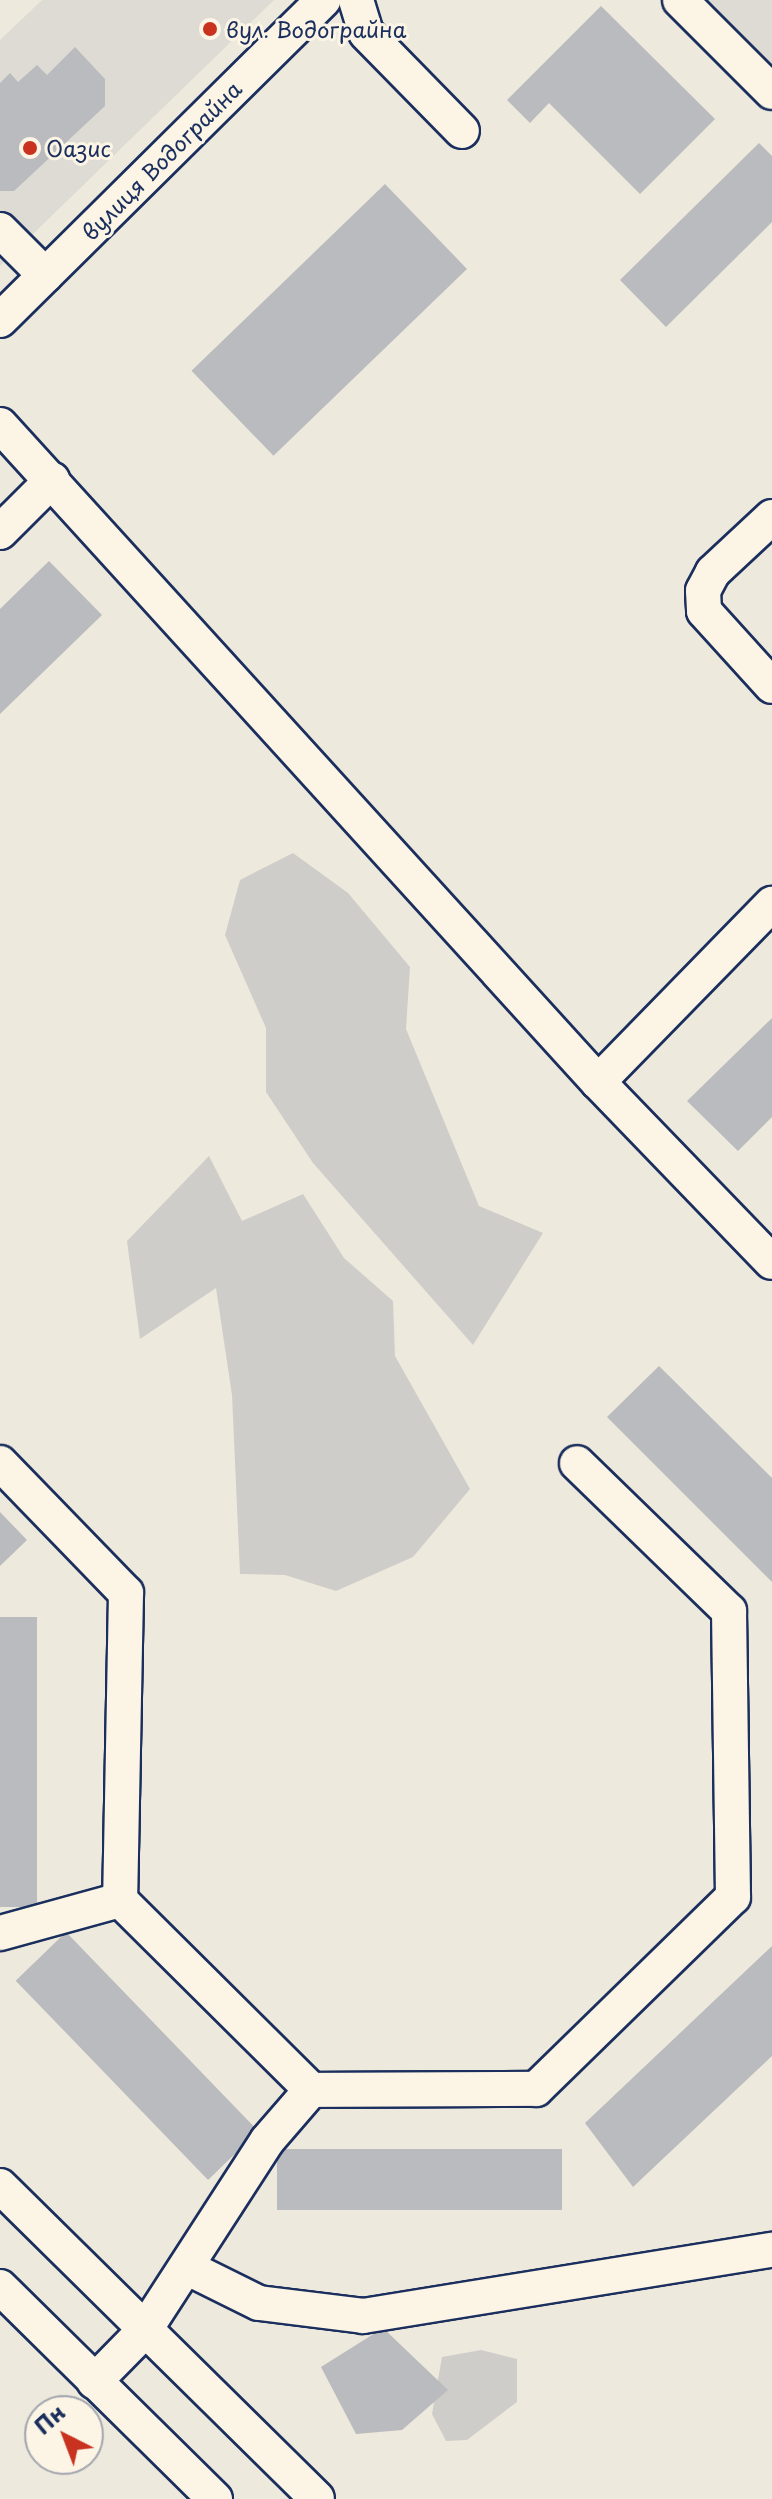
<!DOCTYPE html>
<html>
<head>
<meta charset="utf-8">
<style>
  body { margin:0 }
  #map { position:relative; width:772px; height:2499px; overflow:hidden; background:#eee9dd; font-family:"Playpen Sans",sans-serif }
  div>[style] { position:absolute }
  .built>* { inset:0; background:#dedbd4 }
  .green>* { inset:0; background:#cfcdca }
  .building>* { inset:0; background:#babbbe; transform-origin:0 0 }
  .roads { filter:drop-shadow(2px 0 #1b2f5e) drop-shadow(-2px 0 #1b2f5e) drop-shadow(0 2px #1b2f5e) drop-shadow(0 -2px #1b2f5e) }
  .minor>* { height:34px; margin:-17px; padding:0 17px; transform-origin:17px; border-radius:17px; background:#fcf5e5 }
  .dots>* { width:22px; height:22px; translate:-50% -50%; box-sizing:border-box; border:4px solid #fcf5e5; border-radius:50% }
  span { translate:-50% -50%; white-space:nowrap; text-align:center; line-height:1.15; -webkit-text-stroke:6px #fcf5e5; paint-order:stroke }
  .poi-label { font-size:22px; color:#1b2f5e }
  .left { translate:0 -50%; text-align:left }
  .street-label { font-size:22px; color:#1b2f5e }
  .north { position:absolute; left:24px; top:2395px; width:80px; height:80px; box-sizing:border-box; background:#fcf5e5; border:2px solid #a2a6af; border-radius:50%; rotate:318deg; font-size:22px; font-weight:700; line-height:32px; text-align:center; color:#1b2f5e }
  .north::after { content:''; display:block; margin:auto; width:28px; height:36px; background:#c8321e; clip-path:polygon(50% 0,100% 100%,50% 72%,0 100%) }
</style>
</head>
<body>
<div id="map">
  <div class="built">
    <div style="clip-path:polygon(42px 0,274px 0,0 266px,0 40px)"></div>
    <div style="clip-path:polygon(704px 0,772px 0,772px 69px)"></div>
  </div>
  <div class="green">
    <div style="clip-path:polygon(293px 853px,348px 893px,410px 967px,406px 1029px,479px 1206px,543px 1233px,473px 1345px,313px 1163px,266px 1092px,266px 1028px,225px 935px,240px 880px)"></div>
    <div style="clip-path:polygon(209px 1156px,242px 1221px,303px 1194px,344px 1258px,393px 1301px,395px 1356px,470px 1489px,413px 1557px,336px 1591px,285px 1575px,240px 1574px,232px 1395px,216px 1288px,140px 1339px,127px 1241px)"></div>
    <div style="clip-path:polygon(481px 2350px,517px 2359px,517px 2402px,467px 2440px,446px 2441px,432px 2414px,442px 2357px)"></div>
  </div>
  <div class="building">
    <div style="clip-path:polygon(601px 6px,715px 119px,640px 194px,549px 103px,530px 123px,507px 100px)"></div>
    <div style="clip-path:polygon(75px 47px,105px 79px,105px 106px,14px 191px,0 191px,0 83px,10px 73px,18px 82px,37px 65px,47px 75px)"></div>
    <div style="clip-path:polygon(759px 143px,772px 156px,772px 222px,666px 327px,620px 280px)"></div>
    <div style="left:385px;top:184px;width:118px;height:269px;rotate:46deg"></div>
    <div style="clip-path:polygon(49px 561px,102px 615px,0 714px,0 609px)"></div>
    <div style="clip-path:polygon(772px 1018px,772px 1117px,738px 1151px,687px 1101px)"></div>
    <div style="clip-path:polygon(659px 1366px,772px 1478px,772px 1582px,607px 1417px)"></div>
    <div style="clip-path:polygon(0 1512px,27px 1540px,0 1566px)"></div>
    <div style="left:0;top:1617px;width:37px;height:290px"></div>
    <div style="left:66px;top:1932px;width:277px;height:70px;rotate:46deg"></div>
    <div style="clip-path:polygon(772px 1946px,772px 2056px,633px 2187px,585px 2123px)"></div>
    <div style="left:277px;top:2149px;width:285px;height:61px"></div>
    <div style="clip-path:polygon(383px 2328px,448px 2390px,402px 2430px,356px 2434px,321px 2367px)"></div>
  </div>
  <div class="roads">
    <div class="minor">
      <div style="left:356px;top:0;width:34px;rotate:73deg"></div>
      <div style="left:366px;top:33px;width:137px;rotate:45.6deg"></div>
      <div style="left:680px;top:0;width:130px;rotate:45deg"></div>
      <div style="left:0;top:230px;width:64px;rotate:45deg"></div>
      <div style="left:0;top:320px;width:455px;rotate:-44.7deg"></div>
      <div style="left:0;top:425px;width:888px;rotate:47.69deg"></div>
      <div style="left:598px;top:1082px;width:250px;rotate:46deg"></div>
      <div style="left:772px;top:517px;width:81px;rotate:137deg"></div>
      <div style="left:713px;top:572px;width:21px;rotate:118deg"></div>
      <div style="left:703px;top:591px;width:20px;rotate:87deg"></div>
      <div style="left:704px;top:611px;width:101px;rotate:47.8deg"></div>
      <div style="left:0;top:532px;width:74px;rotate:-45deg"></div>
      <div style="left:598px;top:1082px;width:249px;rotate:-45.7deg"></div>
      <div style="left:0;top:1463px;width:181px;rotate:45.9deg"></div>
      <div style="left:126px;top:1593px;width:307px;rotate:91.1deg"></div>
      <div style="left:120px;top:1900px;width:269px;rotate:44.8deg"></div>
      <div style="left:311px;top:2090px;width:67px;rotate:130.8deg"></div>
      <div style="left:267px;top:2141px;width:226px;rotate:122.9deg"></div>
      <div style="left:144px;top:2331px;width:71px;rotate:134.4deg"></div>
      <div style="left:0;top:1933px;width:124px;rotate:-15.4deg"></div>
      <div style="left:311px;top:2090px;width:225px;rotate:-0.3deg"></div>
      <div style="left:536px;top:2089px;width:275px;rotate:-44.3deg"></div>
      <div style="left:733px;top:1897px;width:286px;rotate:-90.8deg"></div>
      <div style="left:729px;top:1611px;width:212px;rotate:-135.8deg"></div>
      <div style="left:0;top:2186px;width:445px;rotate:44.6deg"></div>
      <div style="left:186px;top:2267px;width:81px;rotate:26.3deg"></div>
      <div style="left:259px;top:2303px;width:105px;rotate:7.1deg"></div>
      <div style="left:363px;top:2316px;width:414px;rotate:-9.2deg"></div>
      <div style="left:0;top:2287px;width:302px;rotate:44.6deg"></div>
    </div>
  </div>
  <div class="dots">
    <div style="left:210px;top:29px;background:#c8321e"></div>
    <div style="left:30px;top:148px;background:#c8321e"></div>
  </div>
  <div class="poi-label">
    <span class="left" style="left:226px;top:29px">вул. Водограйна</span>
    <span class="left" style="left:46px;top:148px">Оазис</span>
  </div>
  <div class="street-label">
    <span style="left:161px;top:160px;rotate:-45deg">вулиця Водограйна</span>
  </div>
  <div class="north">Пн</div>
</div>
</body>
</html>
